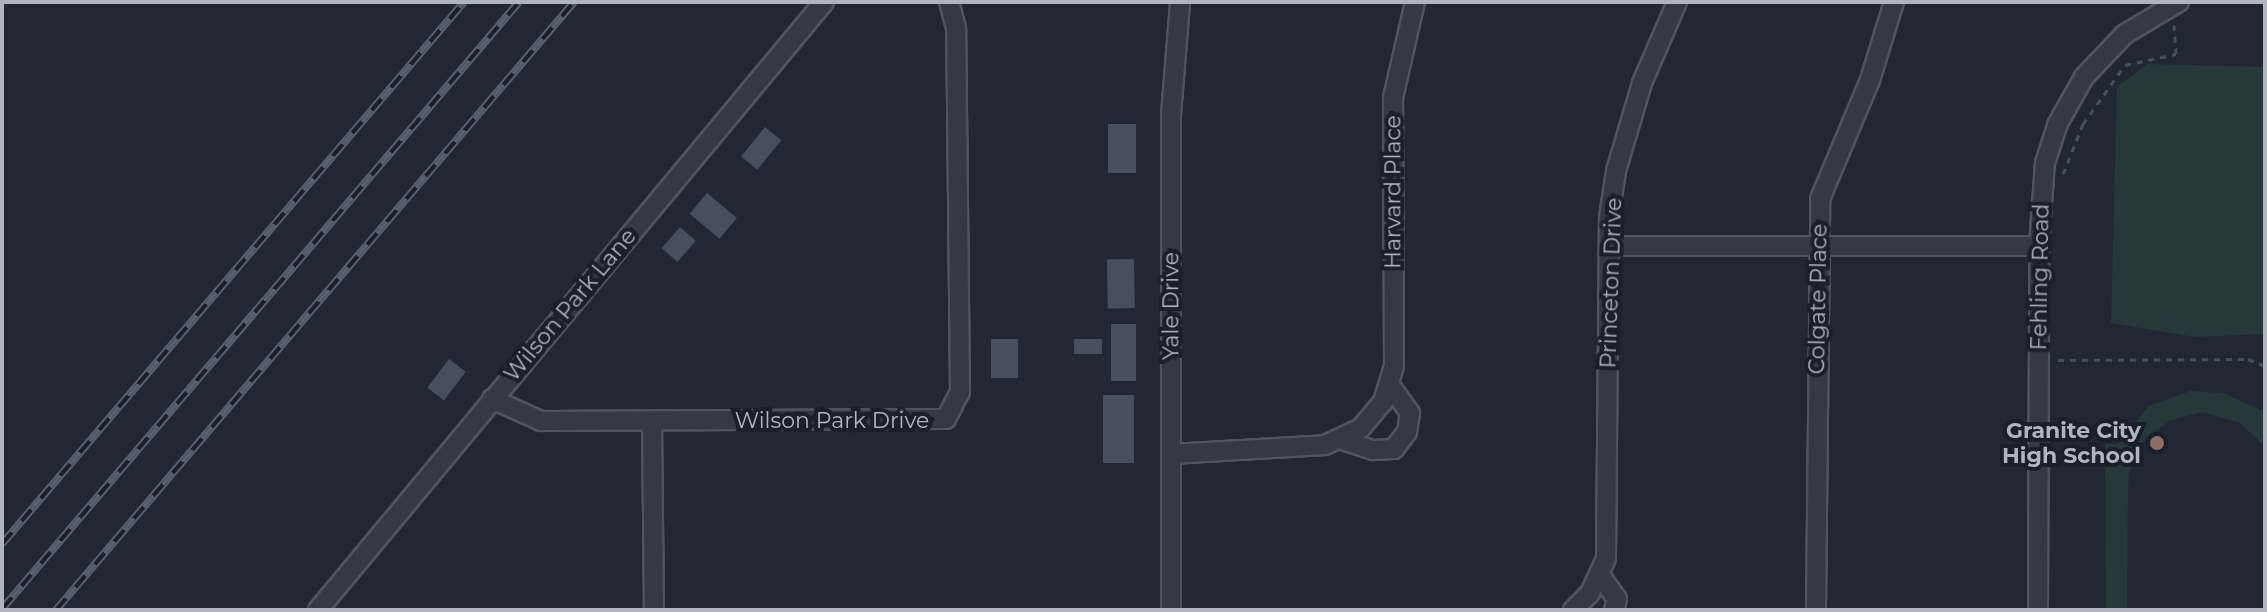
<!DOCTYPE html>
<html>
<head>
<meta charset="utf-8">
<style>
  body { margin:0 }
  #map { position:relative; width:2267px; height:612px; overflow:hidden; background:#212833; font-family:Montserrat,sans-serif }
  div>[style] { position:absolute }
  .green>* { inset:0; background:#273839 }
  .building>* { inset:0; background:#474f5d; transform-origin:0 0 }
  .path>* { height:3px; margin-top:-1.5px; transform-origin:0; background:repeating-linear-gradient(90deg,#445356 0 6px,transparent 0 12px) }
  .roads { filter:drop-shadow(2px 0 #4f555f) drop-shadow(-2px 0 #4f555f) drop-shadow(0 2px #4f555f) drop-shadow(0 -2px #4f555f) }
  .minor>* { height:18px; margin:-9px; padding:0 9px; transform-origin:9px; border-radius:9px; background:#343a44 }
  .rail>* { height:8px; margin-top:-4px; transform-origin:0; background:repeating-linear-gradient(90deg,#1a1f29 0 15px,#58606d 0 30px); box-sizing:border-box; border-block:2px solid #58606d }
  .dots>* { width:22px; height:22px; translate:-50% -50%; box-sizing:border-box; border:4px solid #1a1f29; border-radius:50% }
  span { translate:-50% -50%; white-space:nowrap; text-align:center; line-height:1.15; -webkit-text-stroke:8px #1a1f29; paint-order:stroke }
  .street-label { font-size:22px; color:#aeb5c1 }
  .poi-label { font-size:22px; color:#aeb5c1; font-weight:700 }
  .right { translate:-100% -50%; text-align:right }
  .frame { position:absolute; inset:0; border:4px solid #aeb5c1; pointer-events:none }
</style>
</head>
<body>
<div id="map">
  <div class="green">
    <div style="clip-path:polygon(2147px 64px,2265px 67px,2265px 334px,2195px 337px,2111px 323px,2117px 87px)"></div>
    <div style="clip-path:polygon(2190px 391px,2223px 393px,2263px 411px,2265px 446px,2240px 423px,2203px 412px,2171px 420px,2146px 438px,2130px 469px,2128px 487px,2127px 610px,2106px 610px,2105px 444px,2117px 444px,2149px 406px)"></div>
  </div>
  <div class="building">
    <div style="left:1108px;top:124px;width:28px;height:49px"></div>
    <div style="left:765px;top:127px;width:21px;height:38px;rotate:39deg"></div>
    <div style="left:707px;top:193px;width:39px;height:27px;rotate:40deg"></div>
    <div style="left:680px;top:227px;width:21px;height:28px;rotate:41deg"></div>
    <div style="left:1134px;top:259px;width:49px;height:27px;rotate:89deg"></div>
    <div style="left:1111px;top:324px;width:25px;height:57px"></div>
    <div style="left:991px;top:339px;width:27px;height:39px"></div>
    <div style="left:1074px;top:339px;width:28px;height:15px"></div>
    <div style="left:449px;top:359px;width:21px;height:36px;rotate:37deg"></div>
    <div style="left:1103px;top:395px;width:31px;height:68px"></div>
  </div>
  <div class="path">
    <div style="left:2063px;top:174px;width:54px;rotate:-68.2deg"></div>
    <div style="left:2083px;top:124px;width:72px;rotate:-54.6deg"></div>
    <div style="left:2125px;top:65px;width:52px;rotate:-12.2deg"></div>
    <div style="left:2176px;top:54px;width:29px;rotate:-94deg"></div>
    <div style="left:2058px;top:360px;width:190px;rotate:-0.3deg"></div>
    <div style="left:2248px;top:359px;width:18px;rotate:22deg"></div>
  </div>
  <div class="roads">
    <div class="minor">
      <div style="left:1609px;top:246px;width:430px"></div>
      <div style="left:492px;top:399px;width:54px;rotate:24.2deg"></div>
      <div style="left:541px;top:421px;width:405px;rotate:-0.3deg"></div>
      <div style="left:946px;top:419px;width:30px;rotate:-63deg"></div>
      <div style="left:960px;top:392px;width:364px;rotate:-90.6deg"></div>
      <div style="left:956px;top:28px;width:27px;rotate:-105deg"></div>
      <div style="left:652px;top:421px;width:189px;rotate:89.4deg"></div>
      <div style="left:1342px;top:440px;width:33px;rotate:18deg"></div>
      <div style="left:1373px;top:450px;width:21px;rotate:-3deg"></div>
      <div style="left:1394px;top:449px;width:21px;rotate:-53deg"></div>
      <div style="left:1407px;top:432px;width:19px;rotate:-81deg"></div>
      <div style="left:1410px;top:413px;width:34px;rotate:-126deg"></div>
      <div style="left:1171px;top:454px;width:154px;rotate:-3.3deg"></div>
      <div style="left:1325px;top:445px;width:38px;rotate:-25deg"></div>
      <div style="left:1360px;top:429px;width:35px;rotate:-50deg"></div>
      <div style="left:1383px;top:402px;width:38px;rotate:-73deg"></div>
      <div style="left:1394px;top:366px;width:268px;rotate:-90.2deg"></div>
      <div style="left:1393px;top:98px;width:98px;rotate:-77.1deg"></div>
      <div style="left:1600px;top:575px;width:29px;rotate:55deg"></div>
      <div style="left:1617px;top:599px;width:11px;rotate:105deg"></div>
      <div style="left:318px;top:610px;width:791px;rotate:-50.23deg"></div>
      <div style="left:1171px;top:610px;width:495px;rotate:-90deg"></div>
      <div style="left:1171px;top:115px;width:113px;rotate:-85.4deg"></div>
      <div style="left:1573px;top:610px;width:24px;rotate:-45deg"></div>
      <div style="left:1590px;top:593px;width:38px;rotate:-65deg"></div>
      <div style="left:1606px;top:558px;width:341px;rotate:-89.5deg"></div>
      <div style="left:1609px;top:217px;width:47px;rotate:-81.3deg"></div>
      <div style="left:1616px;top:171px;width:92px;rotate:-73.5deg"></div>
      <div style="left:1642px;top:83px;width:88px;rotate:-66.6deg"></div>
      <div style="left:1816px;top:610px;width:411px;rotate:-89.4deg"></div>
      <div style="left:1820px;top:199px;width:129px;rotate:-67.2deg"></div>
      <div style="left:1870px;top:80px;width:82px;rotate:-72.9deg"></div>
      <div style="left:2038px;top:610px;width:364px;rotate:-89.8deg"></div>
      <div style="left:2039px;top:246px;width:83px;rotate:-85.9deg"></div>
      <div style="left:2045px;top:163px;width:40px;rotate:-72deg"></div>
      <div style="left:2057px;top:125px;width:55px;rotate:-60.6deg"></div>
      <div style="left:2084px;top:77px;width:59px;rotate:-46.4deg"></div>
      <div style="left:2125px;top:34px;width:63px;rotate:-30.7deg"></div>
    </div>
  </div>
  <div class="rail">
    <div style="left:2px;top:544px;width:712px;rotate:-49.56deg"></div>
    <div style="left:2px;top:609px;width:797px;rotate:-49.58deg"></div>
    <div style="left:56px;top:610px;width:799px;rotate:-49.57deg"></div>
  </div>
  <div class="dots">
    <div style="left:2157px;top:443px;background:#8d6e63"></div>
  </div>
  <div class="street-label">
    <span style="left:1393px;top:192px;rotate:-90deg">Harvard Place</span>
    <span style="left:2040px;top:277px;rotate:-89deg">Fehling Road</span>
    <span style="left:1611px;top:283px;rotate:-88deg">Princeton Drive</span>
    <span style="left:1818px;top:299px;rotate:-89deg">Colgate Place</span>
    <span style="left:570px;top:305px;rotate:-50deg">Wilson Park Lane</span>
    <span style="left:1171px;top:306px;rotate:-90deg">Yale Drive</span>
    <span style="left:832px;top:421px">Wilson Park Drive</span>
  </div>
  <div class="poi-label">
    <span class="right" style="left:2141px;top:443px">Granite City<br>High School</span>
  </div>
  <div class="frame"></div>
</div>
</body>
</html>
